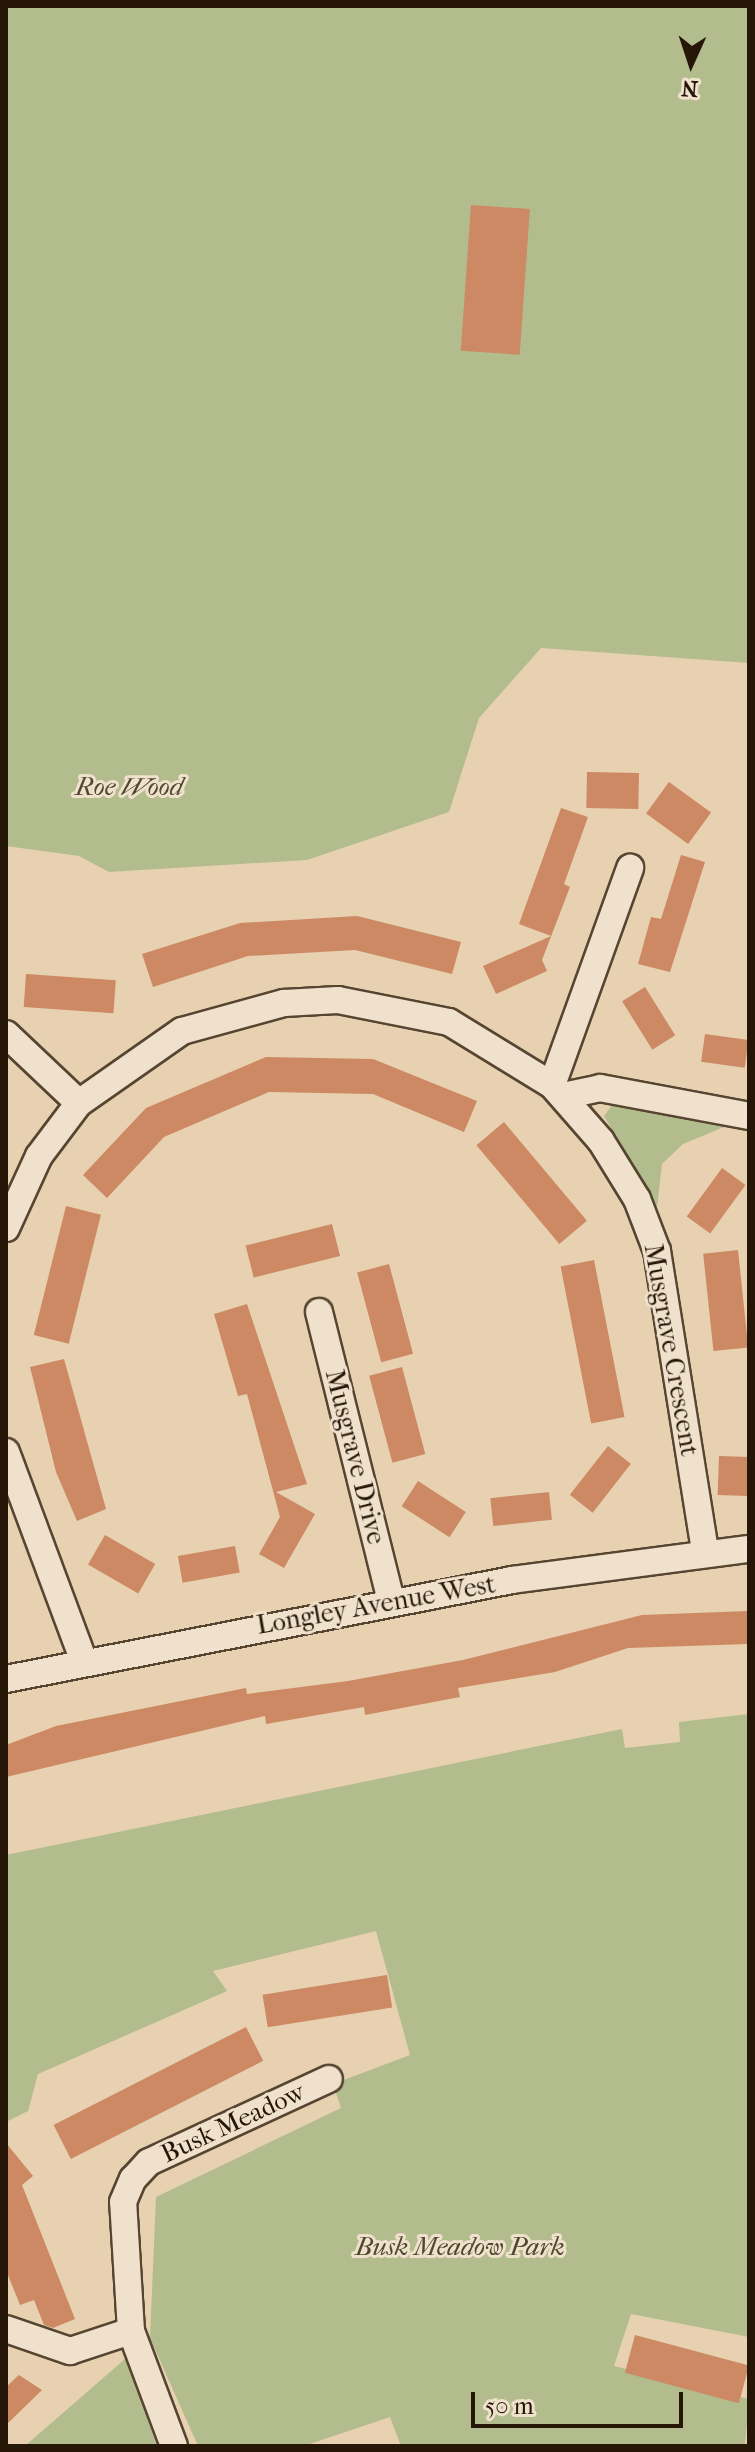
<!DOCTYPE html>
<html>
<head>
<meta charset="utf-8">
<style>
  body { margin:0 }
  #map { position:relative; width:755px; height:2452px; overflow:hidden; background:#e7d1b0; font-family:"IM FELL French Canon",serif }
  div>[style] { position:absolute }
  .green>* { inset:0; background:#b2bc8d }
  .building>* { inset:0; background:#cc8964; transform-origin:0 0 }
  .roads { filter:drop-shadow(2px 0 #564531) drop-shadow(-2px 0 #564531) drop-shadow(0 2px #564531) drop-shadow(0 -2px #564531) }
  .street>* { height:26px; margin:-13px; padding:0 13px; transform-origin:13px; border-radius:13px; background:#efe1cc }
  span { translate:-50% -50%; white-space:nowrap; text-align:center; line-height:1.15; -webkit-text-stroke:6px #efe1cc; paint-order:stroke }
  .park-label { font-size:26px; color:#4f482f; font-style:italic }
  .street-label { font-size:26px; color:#251607 }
  .frame { position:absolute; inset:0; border:8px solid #251607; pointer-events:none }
  .north { position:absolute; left:651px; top:24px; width:80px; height:80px; -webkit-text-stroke:6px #efe1cc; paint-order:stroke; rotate:183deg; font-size:22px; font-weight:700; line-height:32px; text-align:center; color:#251607 }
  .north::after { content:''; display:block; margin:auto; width:28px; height:36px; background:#251607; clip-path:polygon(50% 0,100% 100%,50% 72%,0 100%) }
  .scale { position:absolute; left:471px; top:2392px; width:212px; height:36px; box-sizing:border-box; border:4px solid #251607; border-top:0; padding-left:10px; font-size:24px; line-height:28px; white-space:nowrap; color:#251607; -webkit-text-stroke:6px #efe1cc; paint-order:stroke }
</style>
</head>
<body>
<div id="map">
  <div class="green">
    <div style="clip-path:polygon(6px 6px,749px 6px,749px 663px,541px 648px,479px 718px,449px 812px,307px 860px,109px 872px,79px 856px,6px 846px)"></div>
    <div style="clip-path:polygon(628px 1103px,724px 1127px,683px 1144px,662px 1164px,657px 1207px,604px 1116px,613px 1104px)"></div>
    <div style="clip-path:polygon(749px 1714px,749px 2337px,631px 2314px,614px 2366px,749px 2399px,745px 2446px,401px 2446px,390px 2417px,304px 2446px,198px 2446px,150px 2338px,156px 2197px,341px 2108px,333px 2084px,410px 2055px,376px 1931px,213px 1971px,227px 1991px,38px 2074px,28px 2111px,6px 2122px,6px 1855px,622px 1729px,625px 1748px,680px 1742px,679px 1722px)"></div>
    <div style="clip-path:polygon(125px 2359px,157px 2446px,25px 2446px)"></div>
  </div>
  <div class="building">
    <div style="left:471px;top:205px;width:59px;height:146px;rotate:4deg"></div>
    <div style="left:587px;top:772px;width:52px;height:36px;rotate:1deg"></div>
    <div style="left:669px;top:782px;width:52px;height:39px;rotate:36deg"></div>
    <div style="clip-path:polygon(561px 808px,588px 817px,564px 884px,570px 887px,542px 960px,547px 971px,496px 994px,483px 966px,551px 936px,519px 924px)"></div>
    <div style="clip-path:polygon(681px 855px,705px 862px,670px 972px,638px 964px,651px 917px,661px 919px)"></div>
    <div style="clip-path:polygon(357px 916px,461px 942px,452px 974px,355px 950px,248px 956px,153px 987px,142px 954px,240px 923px)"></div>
    <div style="left:26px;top:974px;width:90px;height:33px;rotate:4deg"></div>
    <div style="left:645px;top:987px;width:57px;height:27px;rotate:58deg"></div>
    <div style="left:705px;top:1034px;width:44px;height:28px;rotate:8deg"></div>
    <div style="clip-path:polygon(266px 1057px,373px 1059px,477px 1101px,464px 1132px,373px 1094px,269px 1092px,164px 1137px,107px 1198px,83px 1175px,146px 1108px)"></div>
    <div style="left:504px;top:1122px;width:129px;height:36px;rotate:50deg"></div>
    <div style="left:722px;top:1168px;width:29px;height:60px;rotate:36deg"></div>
    <div style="left:66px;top:1206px;width:36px;height:133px;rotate:14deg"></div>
    <div style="left:332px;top:1224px;width:33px;height:89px;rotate:76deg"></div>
    <div style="left:738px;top:1250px;width:98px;height:35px;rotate:84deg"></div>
    <div style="left:594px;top:1260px;width:160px;height:34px;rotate:79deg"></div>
    <div style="left:389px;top:1264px;width:93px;height:33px;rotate:75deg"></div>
    <div style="clip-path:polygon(247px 1304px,307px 1484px,276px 1492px,315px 1514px,284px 1568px,259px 1554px,280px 1517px,247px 1394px,238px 1396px,214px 1314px)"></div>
    <div style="clip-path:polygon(64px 1359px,106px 1509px,77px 1521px,56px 1472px,30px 1367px)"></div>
    <div style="left:402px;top:1367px;width:90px;height:34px;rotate:75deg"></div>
    <div style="left:608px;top:1446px;width:29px;height:62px;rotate:38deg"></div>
    <div style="left:719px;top:1456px;width:30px;height:39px;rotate:2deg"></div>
    <div style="left:418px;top:1481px;width:57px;height:30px;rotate:33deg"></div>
    <div style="left:549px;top:1492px;width:28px;height:59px;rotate:84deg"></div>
    <div style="left:105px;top:1535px;width:58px;height:34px;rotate:30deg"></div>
    <div style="left:235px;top:1546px;width:27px;height:58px;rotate:80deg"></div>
    <div style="clip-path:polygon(749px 1611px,749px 1644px,628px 1648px,555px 1672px,458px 1688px,460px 1697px,365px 1715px,364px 1707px,266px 1724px,265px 1716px,6px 1777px,6px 1745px,56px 1726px,246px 1688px,247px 1694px,348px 1681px,463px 1660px,642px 1615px)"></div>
    <div style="left:387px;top:1975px;width:33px;height:126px;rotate:81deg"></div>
    <div style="left:246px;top:2027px;width:38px;height:216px;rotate:63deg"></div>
    <div style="clip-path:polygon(6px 2143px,33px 2176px,22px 2185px,75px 2319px,53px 2328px,44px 2325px,34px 2300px,20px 2305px,6px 2270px)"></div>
    <div style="left:635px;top:2335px;width:118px;height:39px;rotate:15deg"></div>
    <div style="clip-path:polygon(19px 2375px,42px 2390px,6px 2425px,6px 2387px)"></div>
  </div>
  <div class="roads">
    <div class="street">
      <div style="left:6px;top:1034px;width:100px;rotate:43.4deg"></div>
      <div style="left:552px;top:1085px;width:231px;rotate:-70.2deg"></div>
      <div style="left:563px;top:1096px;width:38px;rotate:-12deg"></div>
      <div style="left:600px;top:1088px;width:152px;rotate:10.6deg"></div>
      <div style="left:6px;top:1228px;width:79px;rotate:-65.4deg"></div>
      <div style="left:39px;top:1156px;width:66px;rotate:-53deg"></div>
      <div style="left:79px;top:1103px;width:126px;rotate:-35deg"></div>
      <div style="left:182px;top:1031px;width:106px;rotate:-15.4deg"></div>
      <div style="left:284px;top:1003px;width:54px;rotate:-3.2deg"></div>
      <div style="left:338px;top:1000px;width:113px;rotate:11.2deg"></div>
      <div style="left:449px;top:1022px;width:121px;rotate:31.5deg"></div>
      <div style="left:552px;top:1085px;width:74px;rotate:48.8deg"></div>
      <div style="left:601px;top:1141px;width:68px;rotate:58.2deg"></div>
      <div style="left:637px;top:1199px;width:56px;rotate:69deg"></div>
      <div style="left:657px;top:1251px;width:303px;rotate:80.9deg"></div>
      <div style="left:319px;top:1312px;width:298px;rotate:76deg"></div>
      <div style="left:6px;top:1452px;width:221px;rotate:69.6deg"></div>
      <div style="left:6px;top:1679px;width:516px;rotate:-11.07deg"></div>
      <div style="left:512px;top:1580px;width:239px;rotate:-7.5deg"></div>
      <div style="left:6px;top:2329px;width:68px;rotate:19deg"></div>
      <div style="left:70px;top:2351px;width:64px;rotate:-18.2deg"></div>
      <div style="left:174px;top:2446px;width:123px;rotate:-110.5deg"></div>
      <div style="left:131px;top:2331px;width:129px;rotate:-93.5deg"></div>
      <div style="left:123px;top:2202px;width:25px;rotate:-67deg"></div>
      <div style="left:133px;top:2179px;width:23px;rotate:-47deg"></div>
      <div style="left:149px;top:2162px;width:198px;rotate:-24.8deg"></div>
    </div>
  </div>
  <div class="park-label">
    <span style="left:129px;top:787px">Roe Wood</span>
    <span style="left:460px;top:2247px">Busk Meadow Park</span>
  </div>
  <div class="street-label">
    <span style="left:671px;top:1350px;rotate:80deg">Musgrave Crescent</span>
    <span style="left:355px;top:1457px;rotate:76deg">Musgrave Drive</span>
    <span style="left:376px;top:1605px;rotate:-10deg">Longley Avenue West</span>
    <span style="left:233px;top:2123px;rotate:-25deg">Busk Meadow</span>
  </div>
  <div class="frame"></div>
  <div class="north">N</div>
  <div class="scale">50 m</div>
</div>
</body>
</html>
